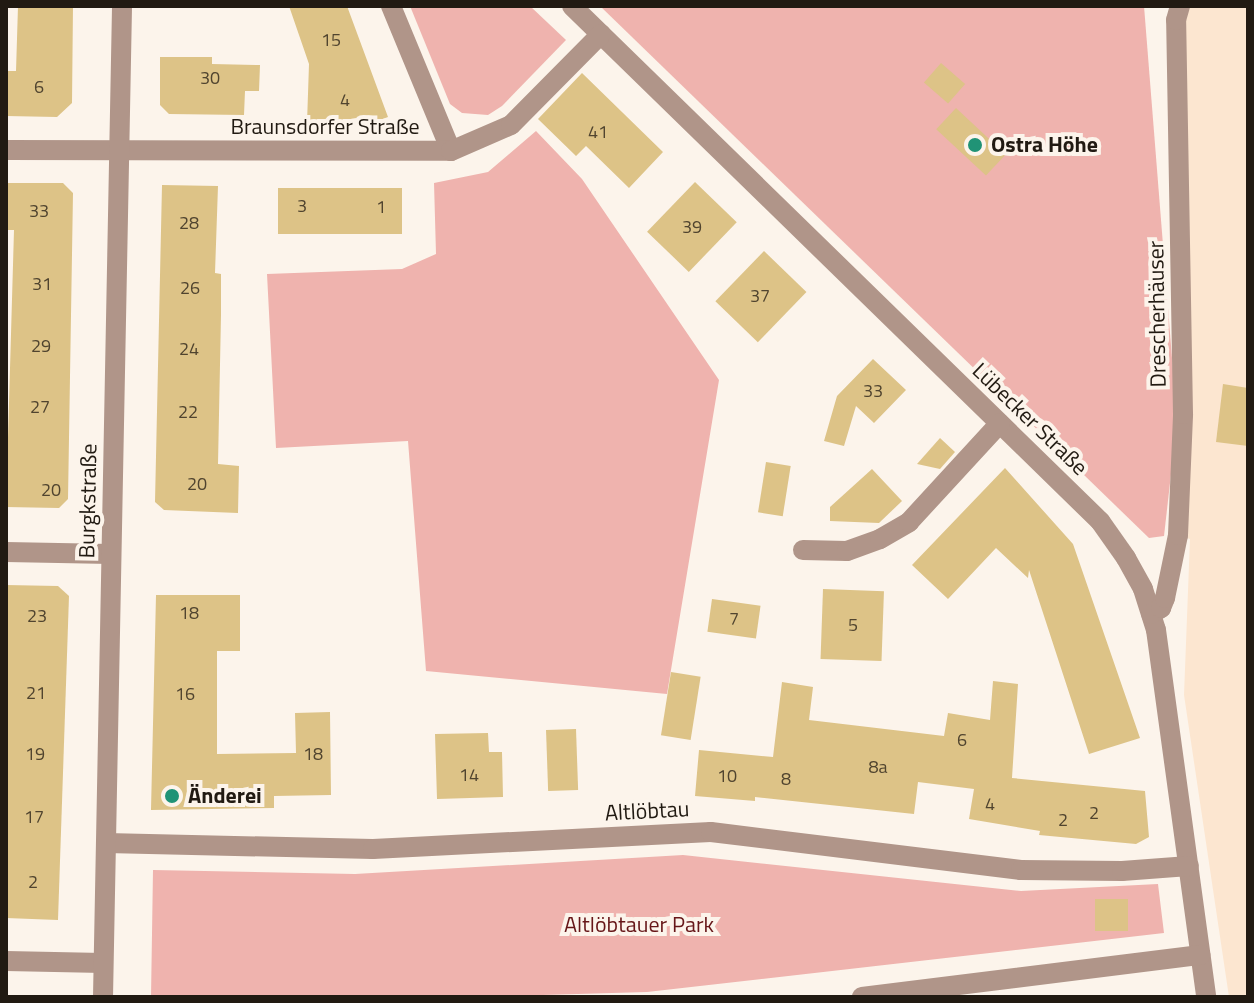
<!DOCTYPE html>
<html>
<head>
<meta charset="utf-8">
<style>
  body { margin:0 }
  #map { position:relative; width:1254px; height:1003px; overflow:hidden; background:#fcf4eb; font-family:"Titillium Web",sans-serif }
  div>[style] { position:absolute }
  .built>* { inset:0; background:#fce6d0 }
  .green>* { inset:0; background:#efb3ae }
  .building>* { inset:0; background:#ddc387; transform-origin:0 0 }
  .minor>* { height:20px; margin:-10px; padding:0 10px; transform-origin:10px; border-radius:10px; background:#b09589 }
  .dots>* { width:22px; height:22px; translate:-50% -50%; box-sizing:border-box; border:4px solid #fcf4eb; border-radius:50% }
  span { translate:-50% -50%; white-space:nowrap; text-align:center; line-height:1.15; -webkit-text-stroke:8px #fcf4eb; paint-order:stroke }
  .number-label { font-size:18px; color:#50442f }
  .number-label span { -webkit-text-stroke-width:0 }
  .street-label { font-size:22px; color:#211a12 }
  .poi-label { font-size:22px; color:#211a12; font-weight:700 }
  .left { translate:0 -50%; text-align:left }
  .park-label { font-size:22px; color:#661618 }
  .frame { position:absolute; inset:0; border:8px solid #211a12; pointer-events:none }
</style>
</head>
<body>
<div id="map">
  <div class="built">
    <div style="clip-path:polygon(1180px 6px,1248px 6px,1248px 997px,1229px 997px,1184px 695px,1190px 539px,1178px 535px)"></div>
  </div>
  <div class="green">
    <div style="clip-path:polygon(410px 6px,530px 6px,566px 40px,502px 106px,488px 115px,462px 113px,450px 104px)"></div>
    <div style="clip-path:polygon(600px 6px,1144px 6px,1177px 421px,1164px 536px,1149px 538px)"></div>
    <div style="clip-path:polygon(536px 131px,582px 179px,719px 380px,667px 694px,426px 671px,408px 441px,276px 448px,267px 274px,402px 269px,436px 254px,434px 183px,488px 172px)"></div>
    <div style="clip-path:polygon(683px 855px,1021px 891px,1158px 884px,1164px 933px,647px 992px,470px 997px,151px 997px,153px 870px,355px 874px)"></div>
  </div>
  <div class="building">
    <div style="clip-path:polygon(18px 6px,73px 6px,72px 103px,57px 117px,6px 116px,6px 71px,16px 71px)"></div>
    <div style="clip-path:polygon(289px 6px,347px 6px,388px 117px,369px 124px,307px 123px,309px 64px)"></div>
    <div style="clip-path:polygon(160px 57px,212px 57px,212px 64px,260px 65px,259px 91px,245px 91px,244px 115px,169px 114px,160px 105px)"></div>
    <div style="left:941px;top:63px;width:32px;height:26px;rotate:41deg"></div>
    <div style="clip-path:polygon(582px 73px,663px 152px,629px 188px,586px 146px,576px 156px,538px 119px)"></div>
    <div style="left:956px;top:108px;width:68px;height:29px;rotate:43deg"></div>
    <div style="left:695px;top:182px;width:58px;height:69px;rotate:44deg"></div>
    <div style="clip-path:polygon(6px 183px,63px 183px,73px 193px,68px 499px,59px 508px,6px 507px,14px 230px,6px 230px)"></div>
    <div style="clip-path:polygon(162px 185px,218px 186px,215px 273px,221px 274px,221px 315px,218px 464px,239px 466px,238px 513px,164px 510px,155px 502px)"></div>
    <div style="left:278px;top:188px;width:124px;height:46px"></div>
    <div style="left:764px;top:251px;width:59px;height:70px;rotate:44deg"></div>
    <div style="clip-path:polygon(873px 359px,906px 390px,874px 423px,856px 406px,844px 446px,824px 441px,837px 396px)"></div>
    <div style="clip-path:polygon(1223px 384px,1248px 388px,1248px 446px,1216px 442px)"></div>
    <div style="clip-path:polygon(940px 438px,955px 452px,940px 469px,917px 464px)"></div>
    <div style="left:766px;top:462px;width:25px;height:51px;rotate:9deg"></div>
    <div style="clip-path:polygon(1005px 468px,1073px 544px,1140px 738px,1089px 754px,1029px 570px,1028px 578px,996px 548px,948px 599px,912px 565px)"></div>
    <div style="clip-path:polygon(872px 469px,902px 501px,879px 523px,830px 521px,830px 507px)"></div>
    <div style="clip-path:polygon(6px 585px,58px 586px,69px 596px,58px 920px,6px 918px)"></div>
    <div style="left:823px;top:589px;width:61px;height:70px;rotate:2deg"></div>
    <div style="clip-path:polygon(156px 595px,240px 595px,240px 651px,217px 651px,217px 754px,296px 753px,295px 713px,330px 712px,331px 795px,274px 796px,274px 808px,151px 810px)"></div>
    <div style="left:712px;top:599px;width:49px;height:33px;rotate:8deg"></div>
    <div style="left:671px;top:672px;width:30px;height:64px;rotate:9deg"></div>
    <div style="clip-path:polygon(993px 681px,1018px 684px,1012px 778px,1145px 791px,1149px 837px,1136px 844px,1039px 835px,1040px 831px,969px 819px,974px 789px,918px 782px,914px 814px,755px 797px,755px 801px,695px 796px,699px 750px,773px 757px,782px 682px,813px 687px,809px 720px,944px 736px,948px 713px,990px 720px)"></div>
    <div style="left:576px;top:729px;width:61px;height:30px;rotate:88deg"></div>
    <div style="clip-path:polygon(488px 733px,489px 752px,502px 752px,503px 797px,437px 799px,435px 734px)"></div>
    <div style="left:1095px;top:899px;width:33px;height:32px"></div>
  </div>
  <div class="minor">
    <div style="left:391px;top:6px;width:157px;rotate:67.5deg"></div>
    <div style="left:572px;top:6px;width:738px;rotate:44.29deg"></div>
    <div style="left:1100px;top:521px;width:45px;rotate:54.9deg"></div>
    <div style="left:1126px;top:558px;width:35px;rotate:61deg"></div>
    <div style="left:1143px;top:589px;width:43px;rotate:72.4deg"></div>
    <div style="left:1156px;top:630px;width:370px;rotate:82.2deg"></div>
    <div style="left:6px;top:150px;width:445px;rotate:0.1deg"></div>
    <div style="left:451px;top:151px;width:65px;rotate:-23.4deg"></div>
    <div style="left:511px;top:125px;width:128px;rotate:-45.3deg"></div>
    <div style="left:803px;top:550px;width:44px;rotate:1.3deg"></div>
    <div style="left:847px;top:551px;width:35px;rotate:-20deg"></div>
    <div style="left:880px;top:539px;width:34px;rotate:-30deg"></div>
    <div style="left:909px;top:522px;width:134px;rotate:-47.4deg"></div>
    <div style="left:6px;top:552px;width:105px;rotate:1.1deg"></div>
    <div style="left:1151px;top:614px;width:12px;rotate:-31deg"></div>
    <div style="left:1161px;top:608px;width:11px;rotate:-68deg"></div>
    <div style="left:1165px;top:598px;width:64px;rotate:-78.3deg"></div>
    <div style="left:1178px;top:535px;width:121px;rotate:-87.6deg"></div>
    <div style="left:1183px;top:414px;width:394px;rotate:-91deg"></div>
    <div style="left:1176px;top:20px;width:15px;rotate:-74deg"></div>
    <div style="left:106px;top:843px;width:267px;rotate:1.3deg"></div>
    <div style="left:373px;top:849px;width:338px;rotate:-2.9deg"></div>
    <div style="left:711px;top:832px;width:312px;rotate:7deg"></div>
    <div style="left:1021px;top:870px;width:101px;rotate:0.6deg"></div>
    <div style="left:1122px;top:871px;width:67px;rotate:-4.3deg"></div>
    <div style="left:6px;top:961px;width:97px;rotate:1.2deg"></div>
    <div style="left:103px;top:997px;width:991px;rotate:-88.9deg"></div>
    <div style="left:862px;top:997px;width:341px;rotate:-7.1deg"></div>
  </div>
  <div class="dots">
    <div style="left:975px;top:145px;background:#209376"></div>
    <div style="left:172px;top:796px;background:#209376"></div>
  </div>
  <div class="number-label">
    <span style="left:331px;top:40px">15</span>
    <span style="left:210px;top:78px">30</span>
    <span style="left:39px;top:87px">6</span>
    <span style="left:345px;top:100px">4</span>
    <span style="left:598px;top:132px">41</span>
    <span style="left:302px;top:206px">3</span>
    <span style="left:381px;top:207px">1</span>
    <span style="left:39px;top:211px">33</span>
    <span style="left:189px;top:223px">28</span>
    <span style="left:692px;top:227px">39</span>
    <span style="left:42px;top:284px">31</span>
    <span style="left:190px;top:288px">26</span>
    <span style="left:760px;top:296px">37</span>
    <span style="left:41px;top:346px">29</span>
    <span style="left:189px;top:349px">24</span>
    <span style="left:873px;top:391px">33</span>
    <span style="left:40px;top:407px">27</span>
    <span style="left:188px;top:412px">22</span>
    <span style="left:197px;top:484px">20</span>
    <span style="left:51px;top:490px">20</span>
    <span style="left:189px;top:613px">18</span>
    <span style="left:37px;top:616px">23</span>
    <span style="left:734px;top:619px">7</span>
    <span style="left:853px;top:625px">5</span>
    <span style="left:36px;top:693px">21</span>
    <span style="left:185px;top:694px">16</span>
    <span style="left:962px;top:740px">6</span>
    <span style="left:35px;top:754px">19</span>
    <span style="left:313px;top:754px">18</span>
    <span style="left:878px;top:767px">8a</span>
    <span style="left:469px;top:775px">14</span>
    <span style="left:727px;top:776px">10</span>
    <span style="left:786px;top:779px">8</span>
    <span style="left:990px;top:804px">4</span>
    <span style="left:1094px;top:813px">2</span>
    <span style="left:34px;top:817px">17</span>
    <span style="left:1063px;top:820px">2</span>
    <span style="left:33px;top:882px">2</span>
  </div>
  <div class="street-label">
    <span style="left:325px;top:127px">Braunsdorfer Straße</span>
    <span style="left:1157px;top:314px;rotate:-91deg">Drescherhäuser</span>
    <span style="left:1030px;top:419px;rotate:44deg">Lübecker Straße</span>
    <span style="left:88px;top:501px;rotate:-89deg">Burgkstraße</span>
    <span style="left:647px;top:811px;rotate:-3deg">Altlöbtau</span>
  </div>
  <div class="poi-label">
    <span class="left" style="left:991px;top:145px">Ostra Höhe</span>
    <span class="left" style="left:188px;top:796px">Änderei</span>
  </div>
  <div class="park-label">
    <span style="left:639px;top:925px">Altlöbtauer Park</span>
  </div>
  <div class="frame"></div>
</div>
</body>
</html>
